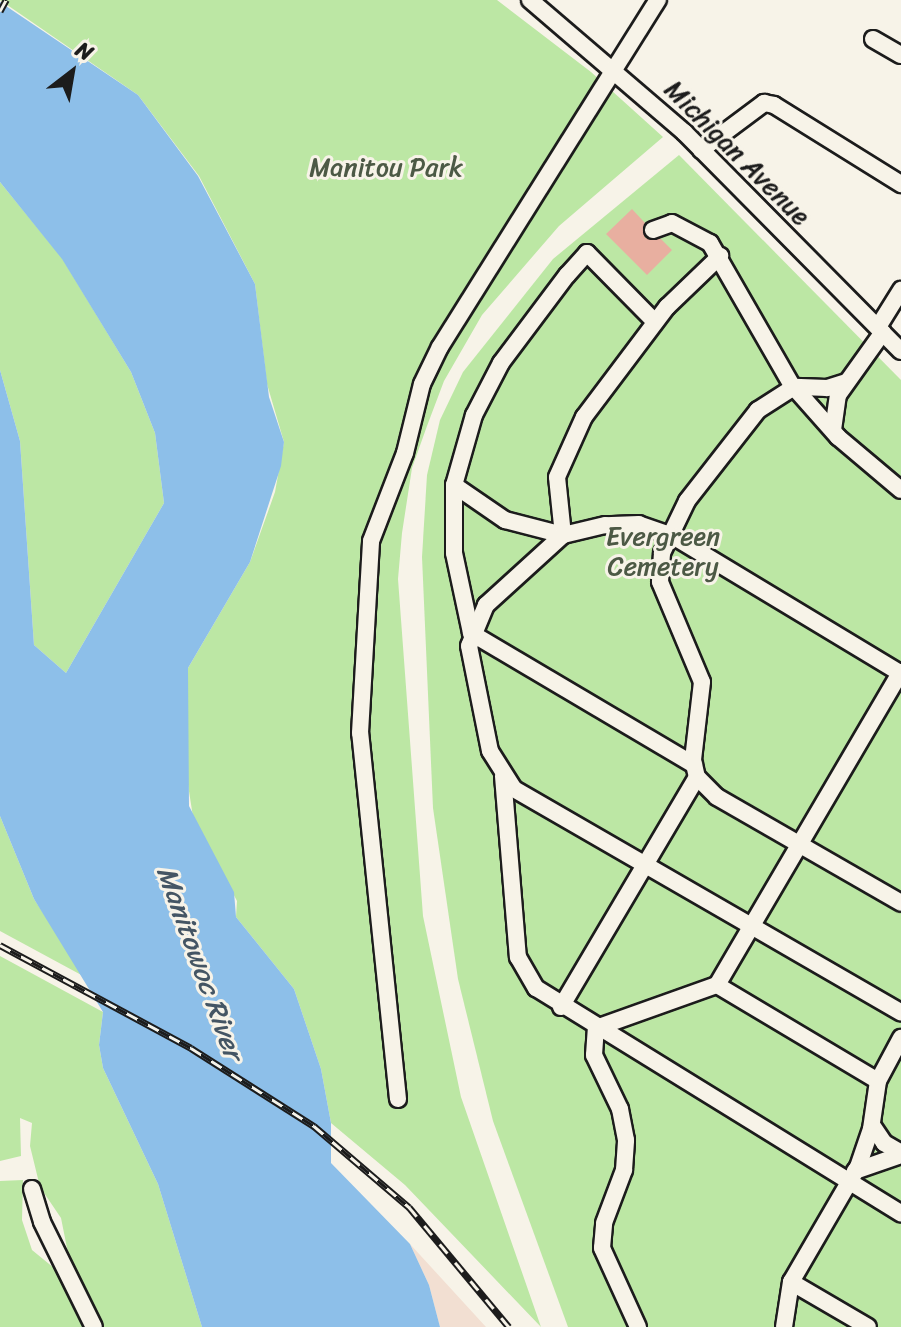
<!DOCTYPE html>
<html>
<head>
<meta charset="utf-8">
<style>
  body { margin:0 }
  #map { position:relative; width:901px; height:1327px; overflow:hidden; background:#f7f3e8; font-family:Sriracha,sans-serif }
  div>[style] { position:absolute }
  .built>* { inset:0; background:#f2dfd2 }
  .green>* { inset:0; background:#bce7a4 }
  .water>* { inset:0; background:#8dbfe9 }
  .building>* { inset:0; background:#e8afa0 }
  .roads { filter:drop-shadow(2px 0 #1c1c1c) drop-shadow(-2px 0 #1c1c1c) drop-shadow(0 2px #1c1c1c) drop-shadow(0 -2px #1c1c1c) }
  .minor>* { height:16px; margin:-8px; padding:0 8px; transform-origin:8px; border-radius:8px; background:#f7f3e8 }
  .rail>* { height:7px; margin-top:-3.5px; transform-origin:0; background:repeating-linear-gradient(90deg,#f7f3e8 0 12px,#1c1c1c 0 24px); box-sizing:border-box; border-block:2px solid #1c1c1c }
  span { translate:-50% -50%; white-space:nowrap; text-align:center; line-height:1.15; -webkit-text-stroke:6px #f7f3e8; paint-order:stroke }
  .street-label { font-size:26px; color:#1c1c1c }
  .park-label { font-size:26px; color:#4c5945 }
  .water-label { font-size:28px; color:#445564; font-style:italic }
  .north { position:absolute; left:32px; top:32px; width:80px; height:80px; -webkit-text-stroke:6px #f7f3e8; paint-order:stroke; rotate:31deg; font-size:22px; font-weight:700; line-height:32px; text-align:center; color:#1c1c1c }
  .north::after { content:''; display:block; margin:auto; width:28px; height:36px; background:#1c1c1c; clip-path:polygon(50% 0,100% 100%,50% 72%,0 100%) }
</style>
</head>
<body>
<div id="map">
  <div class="built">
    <div style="clip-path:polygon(410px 1244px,486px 1327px,440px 1327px,429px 1285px)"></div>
  </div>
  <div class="green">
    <div style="clip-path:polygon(0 0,497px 0,591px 72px,663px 137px,559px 226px,482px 315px,444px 381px,427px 426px,412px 468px,402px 533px,398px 579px,423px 916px,461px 1097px,541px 1327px,405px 1185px,331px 1123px,321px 1069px,294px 989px,236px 917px,237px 901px,193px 817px,186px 772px,188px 668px,250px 562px,275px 492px,284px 442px,267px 384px,255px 284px,199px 176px,138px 95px)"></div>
    <div style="clip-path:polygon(679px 155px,901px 380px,901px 1327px,568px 1327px,493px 1121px,458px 979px,433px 808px,422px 557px,427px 475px,440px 420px,463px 372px,553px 259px)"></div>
    <div style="clip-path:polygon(0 182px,62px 258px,131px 372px,155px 433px,164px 503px,66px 673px,34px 645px,20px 441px,0 370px)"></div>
    <div style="clip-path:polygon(0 816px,34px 899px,85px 977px,0 931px)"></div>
    <div style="clip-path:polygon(0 956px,103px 1012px,99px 1045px,103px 1068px,158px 1184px,202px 1327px,103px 1327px,70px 1263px,61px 1218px,40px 1187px,30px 1146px,32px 1123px,20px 1118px,21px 1156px,0 1161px)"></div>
    <div style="clip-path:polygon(23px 1180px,22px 1220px,32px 1250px,54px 1268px,84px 1327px,0 1327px,0 1181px)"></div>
  </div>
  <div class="water">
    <div style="clip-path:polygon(0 2px,138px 95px,198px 176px,255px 284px,269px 397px,284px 442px,281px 466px,250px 562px,188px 668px,189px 806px,234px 892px,236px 917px,294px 989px,321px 1069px,331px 1123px,331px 1163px,410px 1244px,429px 1285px,440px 1327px,202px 1327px,158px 1184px,103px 1068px,99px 1045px,103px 1012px,34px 899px,0 816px,0 370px,20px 441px,34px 645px,66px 673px,164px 503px,155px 433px,131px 372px,62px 259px,0 182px)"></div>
  </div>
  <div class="building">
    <div style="clip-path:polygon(632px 209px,645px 223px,645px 238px,661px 239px,672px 250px,647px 275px,606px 234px)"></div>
  </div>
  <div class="roads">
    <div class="minor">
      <div style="left:530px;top:0;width:203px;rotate:40.6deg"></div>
      <div style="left:684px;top:132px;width:308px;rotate:45.3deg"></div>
      <div style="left:873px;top:39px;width:32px;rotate:30deg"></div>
      <div style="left:701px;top:150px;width:79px;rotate:-36.7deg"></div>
      <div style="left:764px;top:103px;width:10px;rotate:11deg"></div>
      <div style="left:774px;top:105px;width:150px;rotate:31.9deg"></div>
      <div style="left:653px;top:230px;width:20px;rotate:-20deg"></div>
      <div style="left:672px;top:223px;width:43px;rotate:27.8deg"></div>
      <div style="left:710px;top:243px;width:163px;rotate:60.1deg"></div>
      <div style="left:791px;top:384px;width:71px;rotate:48.4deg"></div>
      <div style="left:838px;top:437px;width:82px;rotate:40.1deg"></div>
      <div style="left:655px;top:322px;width:97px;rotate:-134.6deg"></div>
      <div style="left:587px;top:253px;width:30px;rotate:132deg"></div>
      <div style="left:567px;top:275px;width:110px;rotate:126.9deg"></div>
      <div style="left:501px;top:363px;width:59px;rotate:117.4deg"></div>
      <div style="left:474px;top:415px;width:73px;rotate:105.9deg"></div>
      <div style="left:454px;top:485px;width:68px;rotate:90deg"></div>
      <div style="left:454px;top:553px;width:82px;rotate:78deg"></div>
      <div style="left:471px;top:633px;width:259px;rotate:30.6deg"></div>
      <div style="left:878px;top:327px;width:44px;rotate:-58.1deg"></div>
      <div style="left:846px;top:382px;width:20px;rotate:162deg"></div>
      <div style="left:827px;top:388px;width:33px;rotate:-178deg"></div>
      <div style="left:794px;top:387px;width:43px;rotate:147.4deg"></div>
      <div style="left:758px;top:410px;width:115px;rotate:128deg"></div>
      <div style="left:687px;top:501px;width:58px;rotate:115.7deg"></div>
      <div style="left:662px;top:553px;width:29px;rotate:94deg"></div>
      <div style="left:660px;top:582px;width:108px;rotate:67.2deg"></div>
      <div style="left:702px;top:682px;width:79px;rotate:96.6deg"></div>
      <div style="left:693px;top:760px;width:17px;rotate:77deg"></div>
      <div style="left:697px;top:777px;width:28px;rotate:45deg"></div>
      <div style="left:717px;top:797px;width:212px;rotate:29.9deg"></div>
      <div style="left:833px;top:430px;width:35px;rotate:-82deg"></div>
      <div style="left:838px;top:395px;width:77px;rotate:-54.5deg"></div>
      <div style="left:454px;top:485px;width:62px;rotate:34.5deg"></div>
      <div style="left:505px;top:520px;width:60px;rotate:14.5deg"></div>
      <div style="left:563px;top:535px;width:58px;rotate:-95.9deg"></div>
      <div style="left:557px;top:477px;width:66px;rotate:-65.8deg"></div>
      <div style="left:584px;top:417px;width:138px;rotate:-53deg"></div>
      <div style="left:667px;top:307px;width:74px;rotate:-43.9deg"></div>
      <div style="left:900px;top:673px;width:265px;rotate:-148.9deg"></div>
      <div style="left:673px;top:536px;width:36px;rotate:-161deg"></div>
      <div style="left:639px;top:524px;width:34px;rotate:178deg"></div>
      <div style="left:605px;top:525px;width:43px;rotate:166.6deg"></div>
      <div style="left:563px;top:535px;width:104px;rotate:137.7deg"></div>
      <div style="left:486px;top:605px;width:44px;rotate:112.5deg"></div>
      <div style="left:469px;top:646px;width:107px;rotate:78.7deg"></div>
      <div style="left:490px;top:751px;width:45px;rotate:57.7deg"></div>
      <div style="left:514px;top:789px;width:447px;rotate:30deg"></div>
      <div style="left:503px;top:776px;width:182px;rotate:85.3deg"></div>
      <div style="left:518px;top:957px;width:36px;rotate:60deg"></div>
      <div style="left:536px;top:988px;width:429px;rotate:31.7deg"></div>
      <div style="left:717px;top:985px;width:363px;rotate:-59.6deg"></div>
      <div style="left:561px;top:1007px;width:267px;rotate:-59.4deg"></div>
      <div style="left:398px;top:1099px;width:368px;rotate:-95.9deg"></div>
      <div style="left:360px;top:733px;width:192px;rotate:-86.7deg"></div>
      <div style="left:371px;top:541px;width:94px;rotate:-68.9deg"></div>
      <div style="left:405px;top:453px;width:71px;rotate:-76.2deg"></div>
      <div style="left:422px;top:384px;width:41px;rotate:-64.1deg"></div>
      <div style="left:440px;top:347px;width:410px;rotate:-57.9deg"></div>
      <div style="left:872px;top:1125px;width:22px;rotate:56deg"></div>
      <div style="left:884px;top:1143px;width:20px;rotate:30deg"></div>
      <div style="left:855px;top:1171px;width:49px;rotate:-19.2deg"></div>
      <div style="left:32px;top:1189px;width:34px;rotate:73deg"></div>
      <div style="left:42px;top:1222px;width:117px;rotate:63.7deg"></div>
      <div style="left:791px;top:1282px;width:89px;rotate:30.3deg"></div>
      <div style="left:638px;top:1327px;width:87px;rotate:-114.5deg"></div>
      <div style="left:602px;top:1248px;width:25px;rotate:-85deg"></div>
      <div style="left:604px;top:1223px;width:57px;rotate:-69.3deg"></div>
      <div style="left:624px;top:1170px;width:30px;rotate:-86deg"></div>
      <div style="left:626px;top:1140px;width:32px;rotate:-101deg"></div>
      <div style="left:620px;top:1109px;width:60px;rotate:-115.7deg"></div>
      <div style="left:594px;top:1055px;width:27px;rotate:-86deg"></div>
      <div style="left:596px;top:1028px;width:128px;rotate:-19.6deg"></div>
      <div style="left:717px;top:985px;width:187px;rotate:30.8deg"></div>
      <div style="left:784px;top:1327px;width:46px;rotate:-81.2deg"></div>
      <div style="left:791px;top:1282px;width:133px;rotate:-59.8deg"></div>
      <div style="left:858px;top:1167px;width:40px;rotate:-71.1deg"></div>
      <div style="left:871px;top:1129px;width:49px;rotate:-81.7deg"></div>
      <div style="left:878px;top:1081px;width:49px;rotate:-61.9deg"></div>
    </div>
  </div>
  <div class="rail">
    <div style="left:0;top:11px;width:13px;rotate:-61deg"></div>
    <div style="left:0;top:945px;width:217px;rotate:28.3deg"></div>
    <div style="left:191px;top:1048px;width:146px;rotate:32.4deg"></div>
    <div style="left:314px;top:1126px;width:125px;rotate:40.5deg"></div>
    <div style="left:409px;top:1207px;width:156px;rotate:50.2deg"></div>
  </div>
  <div class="street-label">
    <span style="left:737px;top:153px;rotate:45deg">Michigan Avenue</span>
  </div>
  <div class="park-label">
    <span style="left:386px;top:168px">Manitou Park</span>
    <span style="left:663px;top:552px">Evergreen<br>Cemetery</span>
  </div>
  <div class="water-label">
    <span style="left:200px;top:963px;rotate:70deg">Manitowoc River</span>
  </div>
  <div class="north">N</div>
</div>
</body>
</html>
